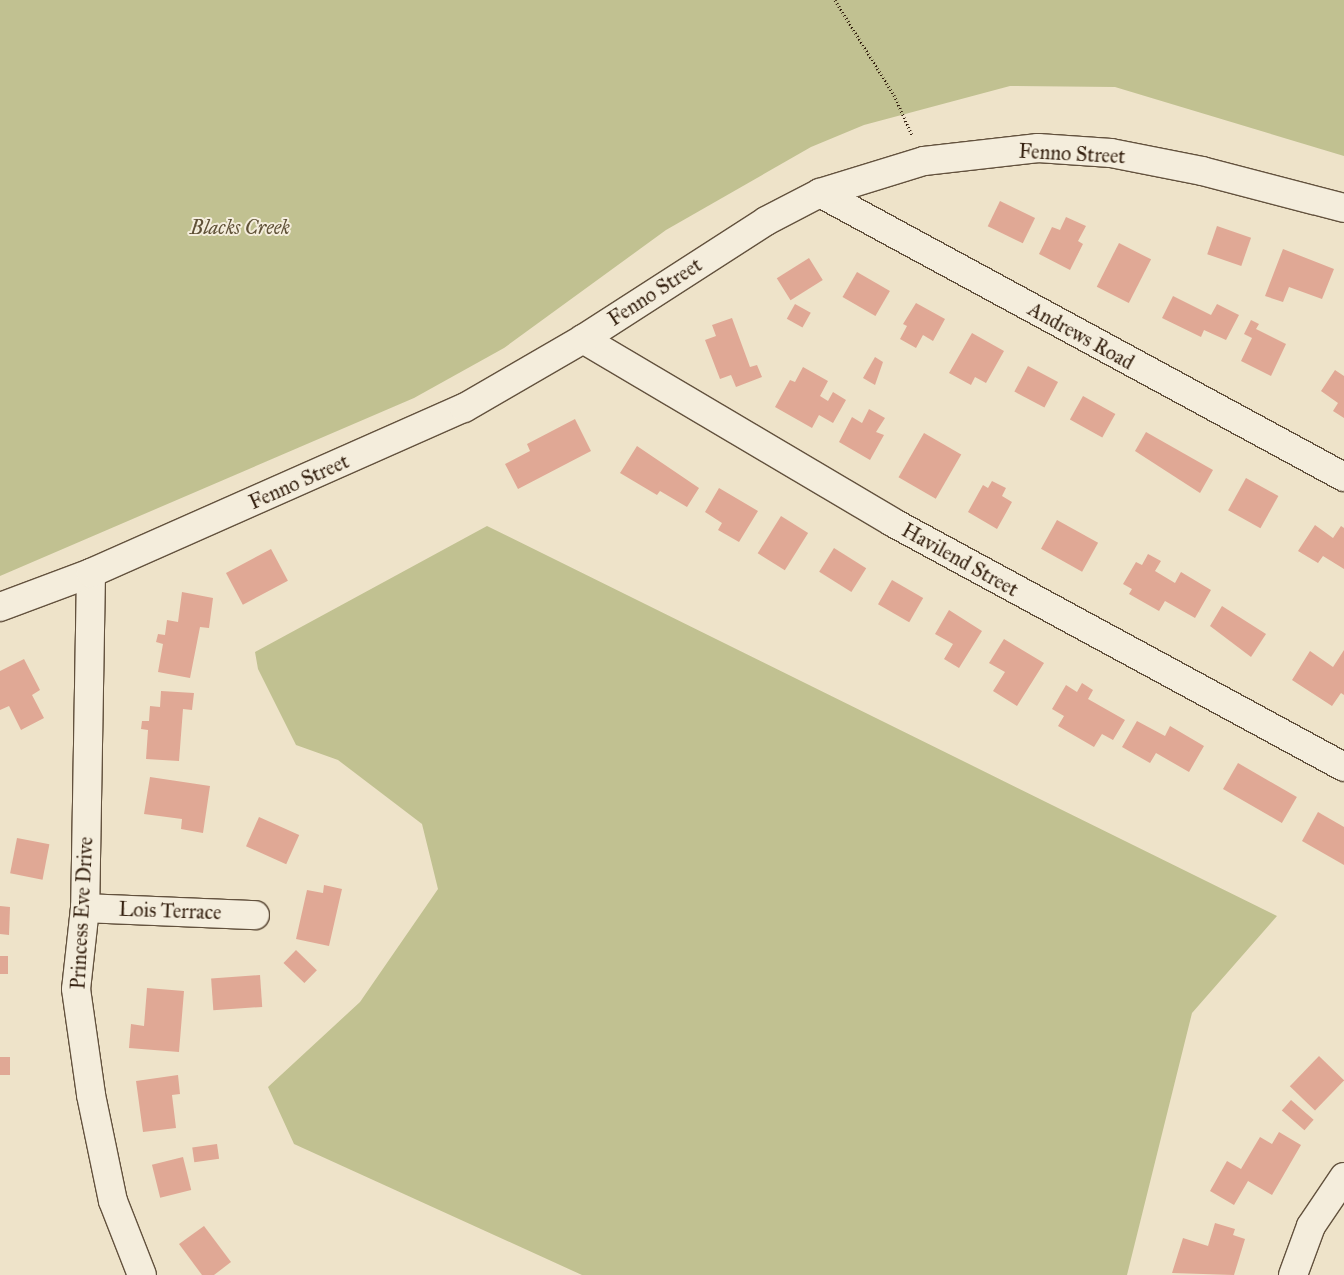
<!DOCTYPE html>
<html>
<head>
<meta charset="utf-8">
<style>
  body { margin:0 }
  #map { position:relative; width:1344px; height:1275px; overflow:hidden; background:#eee3c9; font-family:"IM FELL Great Primer",serif }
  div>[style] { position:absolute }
  .green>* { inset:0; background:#c1c191 }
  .building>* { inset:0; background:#e0a895; transform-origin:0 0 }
  .path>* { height:3px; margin-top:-1.5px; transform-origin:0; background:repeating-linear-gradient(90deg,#352110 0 1px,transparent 0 3.5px) }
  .roads { filter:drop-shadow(1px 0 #63523e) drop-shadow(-1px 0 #63523e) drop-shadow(0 1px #63523e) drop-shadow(0 -1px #63523e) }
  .street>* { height:28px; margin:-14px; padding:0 14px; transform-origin:14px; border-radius:14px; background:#f4eddc }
  .secondary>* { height:28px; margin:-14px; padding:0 14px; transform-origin:14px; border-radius:14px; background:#f4eddc }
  span { translate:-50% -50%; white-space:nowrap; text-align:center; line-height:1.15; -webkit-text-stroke:4px #f4eddc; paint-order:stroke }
  .street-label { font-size:20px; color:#352110 }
  .park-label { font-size:20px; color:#5f5137; font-style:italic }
</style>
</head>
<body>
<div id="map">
  <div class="green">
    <div style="clip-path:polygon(0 0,1344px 0,1344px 156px,1115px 87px,1010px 86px,864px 125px,811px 147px,666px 230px,504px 348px,414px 398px,0 576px)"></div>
    <div style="clip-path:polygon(487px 526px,1277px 916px,1192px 1013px,1127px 1275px,582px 1275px,294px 1144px,268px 1087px,360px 1002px,438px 889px,422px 824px,338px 760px,296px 745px,258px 669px,255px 652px)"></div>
  </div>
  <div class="building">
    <div style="left:1000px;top:201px;width:39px;height:28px;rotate:26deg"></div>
    <div style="clip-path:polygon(1066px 217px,1086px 226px,1078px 241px,1083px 244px,1070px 270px,1039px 254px,1052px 227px,1060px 230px)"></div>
    <div style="left:1217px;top:226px;width:36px;height:30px;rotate:19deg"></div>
    <div style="left:1119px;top:243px;width:36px;height:49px;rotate:27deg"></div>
    <div style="clip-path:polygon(1283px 249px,1334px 269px,1322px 299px,1289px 287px,1283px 302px,1265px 296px)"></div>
    <div style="left:809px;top:258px;width:26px;height:38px;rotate:58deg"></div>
    <div style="left:857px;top:272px;width:38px;height:29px;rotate:30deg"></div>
    <div style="clip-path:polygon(1173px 296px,1211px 315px,1217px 304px,1239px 315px,1226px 340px,1204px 330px,1201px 337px,1162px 318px)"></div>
    <div style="clip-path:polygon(916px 303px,945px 319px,933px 341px,923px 335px,916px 348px,900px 339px,907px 326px,903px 324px)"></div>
    <div style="left:795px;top:304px;width:18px;height:17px;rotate:29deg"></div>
    <div style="clip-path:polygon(732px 318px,750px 367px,757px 365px,762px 377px,736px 387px,731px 375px,720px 379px,705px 340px,716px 336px,712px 325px)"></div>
    <div style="clip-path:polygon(1251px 320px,1259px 324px,1256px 329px,1286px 344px,1271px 376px,1241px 361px,1252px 338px,1244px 334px)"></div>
    <div style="clip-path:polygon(972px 333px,1004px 351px,986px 383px,975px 377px,971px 385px,949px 373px)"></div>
    <div style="clip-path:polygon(875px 357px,883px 362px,875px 385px,863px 378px)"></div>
    <div style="left:1028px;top:366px;width:34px;height:29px;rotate:28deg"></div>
    <div style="clip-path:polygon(803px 367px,828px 381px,820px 396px,828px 401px,833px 392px,846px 400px,833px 423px,819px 415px,812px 428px,775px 407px,790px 380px,795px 382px)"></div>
    <div style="clip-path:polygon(1335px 370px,1344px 376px,1344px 418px,1333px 411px,1338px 403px,1321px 391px)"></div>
    <div style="left:1083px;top:396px;width:37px;height:27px;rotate:29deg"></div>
    <div style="clip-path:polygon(869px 409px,885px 418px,876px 432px,884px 435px,870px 460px,839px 442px,852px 417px,862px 423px)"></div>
    <div style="clip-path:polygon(575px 419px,591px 451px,518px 489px,505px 464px,530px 451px,527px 444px)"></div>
    <div style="clip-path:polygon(1146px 432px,1213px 470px,1200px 493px,1135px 451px)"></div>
    <div style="left:924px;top:433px;width:43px;height:51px;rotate:30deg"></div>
    <div style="clip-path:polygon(637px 446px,699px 488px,687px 507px,660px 491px,657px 495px,620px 473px)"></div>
    <div style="left:1246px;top:478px;width:37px;height:37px;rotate:29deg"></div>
    <div style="clip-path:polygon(992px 481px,1006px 488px,1002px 496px,1012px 502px,997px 529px,968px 512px,983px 485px,988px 488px)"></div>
    <div style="clip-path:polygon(719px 488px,758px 511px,739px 542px,718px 530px,722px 523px,705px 512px)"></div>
    <div style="left:781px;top:516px;width:32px;height:44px;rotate:32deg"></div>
    <div style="left:1057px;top:520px;width:47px;height:33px;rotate:29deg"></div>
    <div style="clip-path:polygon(1315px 525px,1333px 538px,1341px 526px,1344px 528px,1344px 569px,1323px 556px,1318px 563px,1298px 551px)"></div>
    <div style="left:834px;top:548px;width:38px;height:28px;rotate:32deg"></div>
    <div style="left:271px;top:549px;width:36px;height:51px;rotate:62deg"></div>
    <div style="clip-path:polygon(1148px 554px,1161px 561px,1155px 571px,1175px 583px,1181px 572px,1211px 590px,1195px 618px,1165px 601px,1159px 611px,1129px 594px,1132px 589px,1123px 584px,1136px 562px,1142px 565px)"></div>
    <div style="left:892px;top:580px;width:36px;height:28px;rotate:30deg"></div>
    <div style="clip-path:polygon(182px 592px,213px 598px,209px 628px,200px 627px,190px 678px,158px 672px,163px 644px,156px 642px,158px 634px,165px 635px,167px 620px,178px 622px)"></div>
    <div style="clip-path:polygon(1222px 606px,1266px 634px,1251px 657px,1210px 626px)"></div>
    <div style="clip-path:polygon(949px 610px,982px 631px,959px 668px,944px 659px,953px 644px,935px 634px)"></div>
    <div style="clip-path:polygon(1004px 639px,1044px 663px,1017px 706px,993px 691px,1005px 672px,989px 663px)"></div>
    <div style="clip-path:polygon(1344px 650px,1344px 695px,1341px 693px,1332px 706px,1292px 680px,1310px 651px,1333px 667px)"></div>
    <div style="clip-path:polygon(24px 659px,40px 690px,32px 695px,44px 718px,21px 730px,9px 706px,0 710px,0 671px)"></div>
    <div style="clip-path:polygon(1082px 683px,1093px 690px,1088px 699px,1125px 720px,1113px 740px,1102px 734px,1094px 747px,1058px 726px,1064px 716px,1052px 709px,1066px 685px,1077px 692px)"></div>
    <div style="clip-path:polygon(161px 691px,194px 693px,192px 710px,183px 709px,179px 761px,146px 759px,148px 730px,141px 729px,142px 721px,149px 721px,150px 706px,160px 707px)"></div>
    <div style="clip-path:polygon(1137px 721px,1165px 736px,1170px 726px,1204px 746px,1189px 772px,1156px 753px,1150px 763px,1122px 747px)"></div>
    <div style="left:1238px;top:763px;width:68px;height:30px;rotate:30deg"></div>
    <div style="clip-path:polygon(150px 777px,210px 786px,203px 833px,181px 829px,182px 819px,144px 814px)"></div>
    <div style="clip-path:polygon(1318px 812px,1344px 827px,1344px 865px,1302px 841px)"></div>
    <div style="left:259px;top:817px;width:44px;height:32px;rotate:24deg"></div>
    <div style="left:17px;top:838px;width:33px;height:36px;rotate:11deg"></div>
    <div style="clip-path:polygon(324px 885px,342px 889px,329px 946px,296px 939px,307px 890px,323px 893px)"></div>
    <div style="clip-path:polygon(0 906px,10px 907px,9px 935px,0 934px)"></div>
    <div style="left:296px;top:950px;width:29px;height:18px;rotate:44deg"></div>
    <div style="left:0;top:956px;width:8px;height:18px"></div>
    <div style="left:260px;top:975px;width:32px;height:49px;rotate:86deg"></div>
    <div style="clip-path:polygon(147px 988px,184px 991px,179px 1052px,129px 1048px,131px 1024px,144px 1026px)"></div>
    <div style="left:1319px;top:1056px;width:35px;height:42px;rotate:44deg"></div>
    <div style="left:0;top:1057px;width:10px;height:18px"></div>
    <div style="clip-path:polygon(178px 1075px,180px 1094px,172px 1095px,176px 1128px,143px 1132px,136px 1081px)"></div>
    <div style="left:1291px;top:1100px;width:30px;height:14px;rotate:41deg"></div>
    <div style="clip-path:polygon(1279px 1132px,1301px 1145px,1272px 1195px,1248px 1181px,1234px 1205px,1210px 1191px,1227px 1161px,1241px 1169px,1260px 1137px,1272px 1144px)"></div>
    <div style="left:217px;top:1144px;width:15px;height:25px;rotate:82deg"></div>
    <div style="left:183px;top:1157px;width:34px;height:32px;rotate:76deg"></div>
    <div style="clip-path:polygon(1215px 1223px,1235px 1229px,1233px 1235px,1245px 1239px,1234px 1275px,1172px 1273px,1183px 1238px,1208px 1246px)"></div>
    <div style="clip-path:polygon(204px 1226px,231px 1262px,214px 1275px,202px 1275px,179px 1244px)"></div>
  </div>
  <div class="path">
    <div style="left:835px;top:0;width:112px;rotate:58.2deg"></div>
    <div style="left:894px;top:95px;width:44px;rotate:65.8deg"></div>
  </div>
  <div class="roads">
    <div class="street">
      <div style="left:820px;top:193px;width:596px;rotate:28.46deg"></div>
      <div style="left:583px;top:339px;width:359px;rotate:30.6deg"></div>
      <div style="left:892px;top:522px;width:514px;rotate:28.46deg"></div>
      <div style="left:91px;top:573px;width:335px;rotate:91deg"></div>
      <div style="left:85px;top:908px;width:81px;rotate:96.3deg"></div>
      <div style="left:76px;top:989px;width:107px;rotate:81.9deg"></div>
      <div style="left:91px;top:1095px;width:108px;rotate:78.3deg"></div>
      <div style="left:113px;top:1201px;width:79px;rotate:68.6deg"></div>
      <div style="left:85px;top:908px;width:170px;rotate:2.4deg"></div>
      <div style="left:1293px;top:1275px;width:52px;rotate:-69.8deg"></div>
      <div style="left:1311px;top:1226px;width:59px;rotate:-56deg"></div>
    </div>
    <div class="secondary">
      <div style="left:0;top:607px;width:97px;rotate:-20.5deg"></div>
      <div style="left:91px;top:573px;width:408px;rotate:-23.9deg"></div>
      <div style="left:464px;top:408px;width:138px;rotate:-30.1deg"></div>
      <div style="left:583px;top:339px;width:218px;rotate:-32.8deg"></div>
      <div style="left:766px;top:221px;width:61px;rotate:-27.4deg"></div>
      <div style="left:820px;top:193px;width:109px;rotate:-17.1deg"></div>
      <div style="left:924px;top:161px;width:115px;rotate:-6.5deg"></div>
      <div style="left:1038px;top:148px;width:73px;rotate:3.9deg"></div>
      <div style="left:1111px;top:153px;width:93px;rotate:11.2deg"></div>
      <div style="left:1202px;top:171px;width:147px;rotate:14.6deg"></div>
    </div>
  </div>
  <div class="street-label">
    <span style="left:1072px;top:154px;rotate:3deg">Fenno Street</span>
    <span style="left:655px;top:292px;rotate:-33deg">Fenno Street</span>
    <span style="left:1081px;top:336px;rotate:29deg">Andrews Road</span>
    <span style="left:299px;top:482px;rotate:-24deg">Fenno Street</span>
    <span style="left:960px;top:560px;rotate:29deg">Havilend Street</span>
    <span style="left:170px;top:911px;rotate:2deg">Lois Terrace</span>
    <span style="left:82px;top:913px;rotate:-87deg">Princess Eve Drive</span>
  </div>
  <div class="park-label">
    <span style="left:240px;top:227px">Blacks Creek</span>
  </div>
</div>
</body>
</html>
